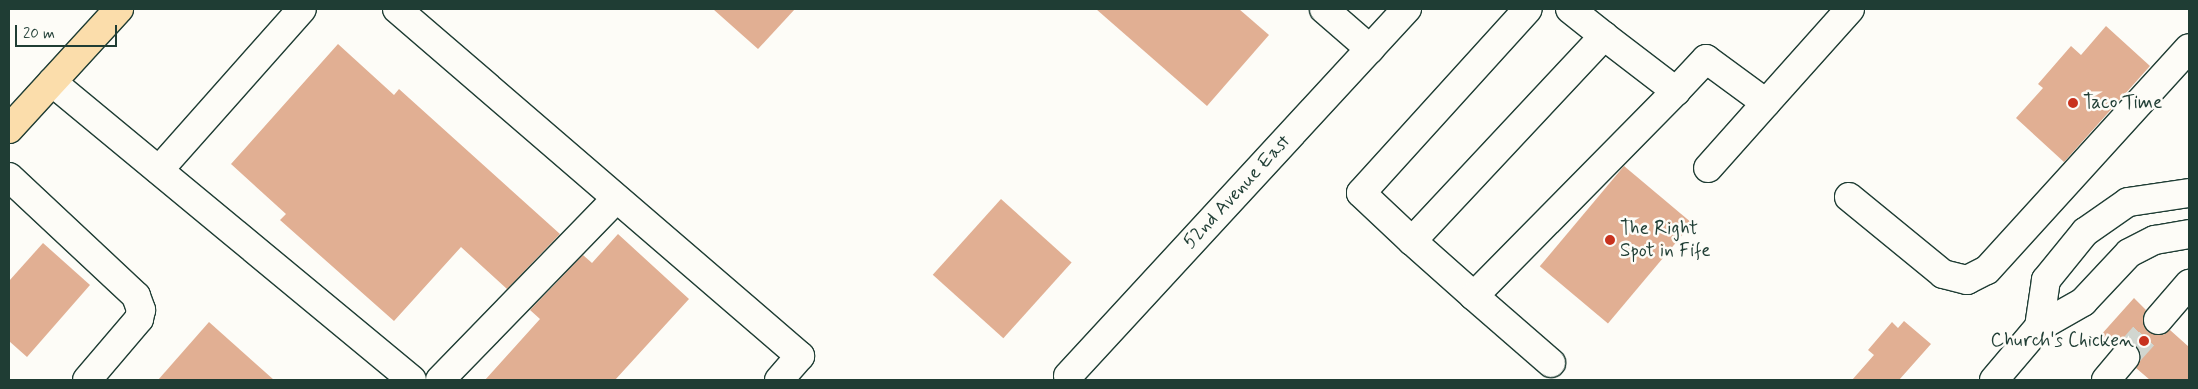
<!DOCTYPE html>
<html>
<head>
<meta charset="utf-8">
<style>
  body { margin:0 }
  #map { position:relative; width:2198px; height:389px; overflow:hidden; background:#fdfcf7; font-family:Mynerve,sans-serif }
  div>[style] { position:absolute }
  .building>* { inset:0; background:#e1af93; transform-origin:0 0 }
  .minor-tunnel>* { height:28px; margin-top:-14px; transform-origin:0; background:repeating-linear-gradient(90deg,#d1d6d0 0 28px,transparent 0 42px) }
  .roads { filter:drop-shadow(1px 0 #1f3d34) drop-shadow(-1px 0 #1f3d34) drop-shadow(0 1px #1f3d34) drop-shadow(0 -1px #1f3d34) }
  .minor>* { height:28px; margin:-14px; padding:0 14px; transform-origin:14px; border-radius:14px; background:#fdfcf7 }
  .major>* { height:28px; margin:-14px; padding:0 14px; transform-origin:14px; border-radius:14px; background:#fbddab }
  .dots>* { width:14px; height:14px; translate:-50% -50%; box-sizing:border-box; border:2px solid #fdfcf7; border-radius:50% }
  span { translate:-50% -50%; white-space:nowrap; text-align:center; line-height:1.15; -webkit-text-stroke:5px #fdfcf7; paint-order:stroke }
  .poi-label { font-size:19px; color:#1f3d34 }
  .left { translate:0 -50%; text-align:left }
  .right { translate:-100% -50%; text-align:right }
  .street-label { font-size:19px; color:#1f3d34 }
  .frame { position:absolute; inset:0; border:10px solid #1f3d34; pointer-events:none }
  .scale { position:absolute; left:15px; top:25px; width:102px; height:22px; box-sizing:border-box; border:2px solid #1f3d34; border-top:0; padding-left:6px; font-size:15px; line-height:18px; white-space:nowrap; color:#1f3d34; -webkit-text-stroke:4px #fdfcf7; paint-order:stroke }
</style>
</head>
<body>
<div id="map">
  <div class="building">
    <div style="clip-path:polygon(713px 9px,795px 9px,758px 49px)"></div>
    <div style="clip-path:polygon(1096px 9px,1239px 9px,1269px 35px,1207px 106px)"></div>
    <div style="clip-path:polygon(2106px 26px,2150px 66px,2064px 162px,2016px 118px,2043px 88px,2038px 84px,2071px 46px,2081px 55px)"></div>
    <div style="clip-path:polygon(338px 44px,394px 95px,399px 89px,560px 234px,507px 289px,461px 247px,394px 321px,280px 220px,286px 214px,231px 164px)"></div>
    <div style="left:1624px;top:166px;width:89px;height:131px;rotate:40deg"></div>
    <div style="left:1001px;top:199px;width:95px;height:102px;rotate:42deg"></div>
    <div style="clip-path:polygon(618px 234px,689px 299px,615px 380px,485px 380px,540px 319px,530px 310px,583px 255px,592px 263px)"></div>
    <div style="clip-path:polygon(43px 243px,90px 285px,27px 357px,9px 341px,9px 281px)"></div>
    <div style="clip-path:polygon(2134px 298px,2146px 310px,2143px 318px,2147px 331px,2156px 335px,2170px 330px,2189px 347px,2189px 380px,2150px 380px,2136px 368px,2140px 359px,2135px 345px,2127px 342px,2113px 347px,2100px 336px)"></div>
    <div style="clip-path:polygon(1904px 321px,1931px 344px,1899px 380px,1852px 380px,1874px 355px,1868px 350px,1892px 322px,1898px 328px)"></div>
    <div style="clip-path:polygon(209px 322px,274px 380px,158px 380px)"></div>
  </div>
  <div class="minor-tunnel">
    <div style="left:2125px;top:357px;width:50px;rotate:-48.3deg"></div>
  </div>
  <div class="roads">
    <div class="minor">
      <div style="left:397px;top:9px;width:532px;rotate:40.73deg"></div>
      <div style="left:800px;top:356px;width:32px;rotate:131deg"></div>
      <div style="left:1324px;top:9px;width:61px;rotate:41deg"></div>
      <div style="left:1570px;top:9px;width:43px;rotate:38.5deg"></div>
      <div style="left:52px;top:82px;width:467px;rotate:39.6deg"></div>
      <div style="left:1676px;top:91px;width:44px;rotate:-46.8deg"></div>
      <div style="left:1706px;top:59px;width:74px;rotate:36.3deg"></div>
      <div style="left:1766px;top:103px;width:87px;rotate:131.7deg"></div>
      <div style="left:1766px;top:103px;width:126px;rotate:-48.2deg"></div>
      <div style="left:159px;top:170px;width:215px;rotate:-48.4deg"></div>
      <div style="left:9px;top:177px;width:174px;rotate:43.1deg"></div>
      <div style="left:136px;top:296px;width:15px;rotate:70deg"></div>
      <div style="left:141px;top:310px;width:9px;rotate:103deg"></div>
      <div style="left:139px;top:319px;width:80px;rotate:130.4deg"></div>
      <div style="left:2189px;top:193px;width:62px;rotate:171.6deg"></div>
      <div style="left:2128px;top:202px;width:52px;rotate:145.1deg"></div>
      <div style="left:2085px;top:232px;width:62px;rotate:129.1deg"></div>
      <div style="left:2046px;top:280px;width:48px;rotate:98.5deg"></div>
      <div style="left:2039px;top:327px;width:51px;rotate:-29.6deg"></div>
      <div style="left:2083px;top:302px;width:67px;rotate:-46.8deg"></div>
      <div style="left:2129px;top:253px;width:29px;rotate:-27deg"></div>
      <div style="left:2155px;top:240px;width:35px;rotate:-10deg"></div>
      <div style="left:1849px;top:197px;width:122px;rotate:39.3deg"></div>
      <div style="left:1943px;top:274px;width:25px;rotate:14deg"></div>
      <div style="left:1967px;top:280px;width:22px;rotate:-27deg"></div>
      <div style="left:1987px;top:270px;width:300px;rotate:-47.7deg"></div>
      <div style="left:1412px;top:241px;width:281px;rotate:-46.9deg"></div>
      <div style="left:1604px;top:36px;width:91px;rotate:37.4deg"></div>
      <div style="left:1676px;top:91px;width:288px;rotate:134.6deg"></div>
      <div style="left:1474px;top:296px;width:83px;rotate:-138.4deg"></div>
      <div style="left:1412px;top:241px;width:70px;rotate:-136.7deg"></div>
      <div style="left:1361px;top:193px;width:248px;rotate:-47.8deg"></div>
      <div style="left:1474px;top:296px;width:102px;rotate:41deg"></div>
      <div style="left:2158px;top:320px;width:48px;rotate:-49.3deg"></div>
      <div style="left:1068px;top:376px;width:500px;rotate:-47.3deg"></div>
      <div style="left:440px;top:380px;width:252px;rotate:-45.8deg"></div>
      <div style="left:1994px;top:380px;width:70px;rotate:-49.7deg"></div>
      <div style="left:2106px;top:380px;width:30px;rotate:-50deg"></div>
    </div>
    <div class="major">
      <div style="left:9px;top:129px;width:163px;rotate:-47.5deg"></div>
    </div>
  </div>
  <div class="dots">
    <div style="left:2073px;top:103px;background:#c8321e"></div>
    <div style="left:1610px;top:240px;background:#c8321e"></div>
    <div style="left:2144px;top:341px;background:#c8321e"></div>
  </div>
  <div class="poi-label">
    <span class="left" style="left:2083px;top:103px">Taco Time</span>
    <span class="left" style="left:1620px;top:240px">The Right<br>Spot in Fife</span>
    <span class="right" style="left:2134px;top:341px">Church's Chicken</span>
  </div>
  <div class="street-label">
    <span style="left:1237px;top:192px;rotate:-47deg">52nd Avenue East</span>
  </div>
  <div class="frame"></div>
  <div class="scale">20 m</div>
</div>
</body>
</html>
